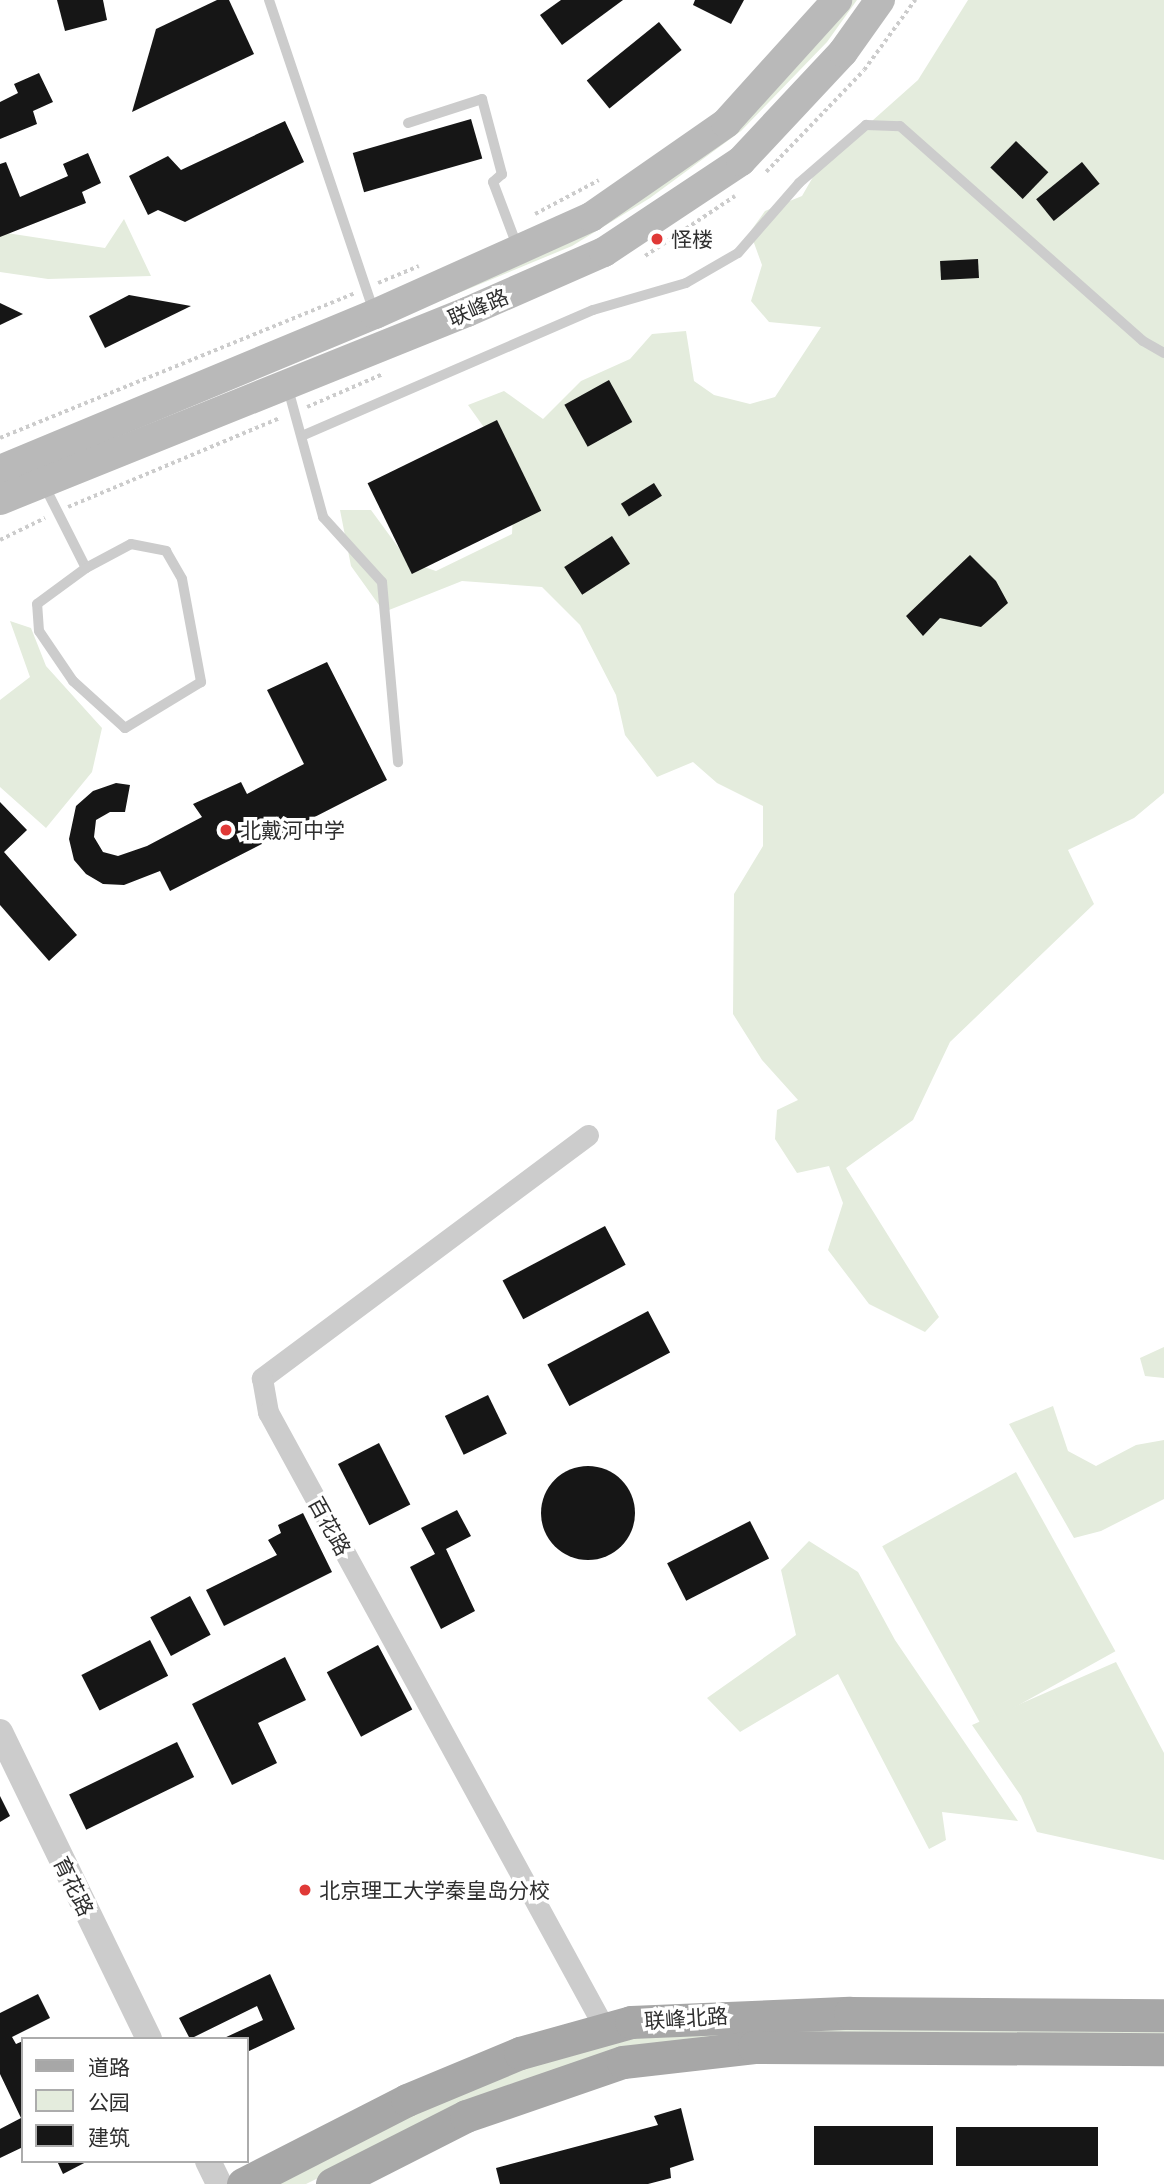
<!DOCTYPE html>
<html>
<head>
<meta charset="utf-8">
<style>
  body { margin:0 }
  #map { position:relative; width:1164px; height:2184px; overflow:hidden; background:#fff; font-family:Ubuntu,"Noto Sans SC",sans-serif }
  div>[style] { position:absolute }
  .green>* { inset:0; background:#e4ecdd; transform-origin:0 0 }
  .building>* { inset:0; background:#161616; transform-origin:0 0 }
  .round { border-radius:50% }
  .path>* { height:3.5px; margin-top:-1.75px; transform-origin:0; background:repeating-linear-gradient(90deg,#ccc 0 3.5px,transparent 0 7px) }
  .service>* { height:10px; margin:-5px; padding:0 5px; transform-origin:5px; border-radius:5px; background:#ccc }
  .minor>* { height:21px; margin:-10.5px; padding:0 10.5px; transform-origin:10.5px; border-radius:10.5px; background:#ccc }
  .tertiary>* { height:26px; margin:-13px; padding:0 13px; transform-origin:13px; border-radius:13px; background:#ccc }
  .secondary>* { height:30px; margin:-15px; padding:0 15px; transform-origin:15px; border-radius:15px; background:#b9b9b9 }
  .primary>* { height:33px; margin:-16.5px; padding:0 16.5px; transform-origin:16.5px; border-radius:16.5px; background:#a7a7a7 }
  .dots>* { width:19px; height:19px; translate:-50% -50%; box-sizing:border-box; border:4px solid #fff; border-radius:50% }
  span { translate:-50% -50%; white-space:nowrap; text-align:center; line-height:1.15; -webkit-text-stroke:7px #fff; paint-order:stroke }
  .poi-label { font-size:21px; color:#2f2f2f }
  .left { translate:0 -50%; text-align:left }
  .street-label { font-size:21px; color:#2f2f2f }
  .legend { position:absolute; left:21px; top:2037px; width:228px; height:126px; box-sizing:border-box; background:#fff; border:2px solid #acacac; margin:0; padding:9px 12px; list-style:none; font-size:21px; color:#2f2f2f }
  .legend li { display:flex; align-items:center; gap:14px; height:35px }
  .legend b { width:35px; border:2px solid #acacac }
</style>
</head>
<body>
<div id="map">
  <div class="green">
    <div style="clip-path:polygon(846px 0,857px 0,827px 42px,741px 131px,650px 198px,572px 246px,299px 359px,645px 190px)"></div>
    <div style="clip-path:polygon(968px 0,1164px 0,1164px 793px,1134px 818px,1068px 850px,1094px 904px,950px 1042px,913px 1120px,846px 1168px,939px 1317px,925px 1332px,869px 1304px,828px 1250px,843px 1203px,829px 1166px,797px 1173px,775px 1139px,777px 1110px,798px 1100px,762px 1060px,733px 1014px,734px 894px,763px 846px,763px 806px,717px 783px,693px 762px,657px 777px,625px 735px,616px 695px,580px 625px,542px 587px,462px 581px,384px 612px,351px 566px,340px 510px,371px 510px,409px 562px,436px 571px,512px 534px,513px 513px,493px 440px,468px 405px,504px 391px,543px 419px,581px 381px,630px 359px,652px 334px,686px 331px,694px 381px,714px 395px,750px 404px,775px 397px,821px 327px,769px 322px,751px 301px,762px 265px,750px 232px,765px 211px,802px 196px,817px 170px,918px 80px)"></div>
    <div style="clip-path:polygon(124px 219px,151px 276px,48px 279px,0 272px,0 232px,105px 248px)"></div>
    <div style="clip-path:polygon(10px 621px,31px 628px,46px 666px,102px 728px,92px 772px,46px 828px,0 787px,0 700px,30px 677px)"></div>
    <div style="clip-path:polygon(1164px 1347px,1164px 1378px,1145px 1376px,1140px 1358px)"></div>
    <div style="clip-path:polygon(1053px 1406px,1068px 1451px,1096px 1466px,1136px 1445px,1164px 1440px,1164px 1499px,1101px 1531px,1074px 1538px,1009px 1424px)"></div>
    <div style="left:1016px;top:1472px;width:205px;height:153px;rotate:61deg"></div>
    <div style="clip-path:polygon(809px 1541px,858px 1572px,895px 1640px,1018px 1821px,942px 1812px,946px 1840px,929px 1849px,838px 1674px,740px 1732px,707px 1698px,796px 1635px,781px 1570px)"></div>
    <div style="clip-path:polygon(1116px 1662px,1164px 1753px,1164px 1860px,1037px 1832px,1021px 1796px,972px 1725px)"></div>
    <div style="clip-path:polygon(1164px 2024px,1164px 2039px,833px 2037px,510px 2084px,306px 2184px,272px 2184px,502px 2071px,596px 2040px,683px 2028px)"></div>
  </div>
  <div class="building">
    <div style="clip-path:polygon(57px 0,103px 0,107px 20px,65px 31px)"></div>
    <div style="clip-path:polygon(217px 0,229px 0,254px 54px,132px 112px,156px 29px)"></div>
    <div style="clip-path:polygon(561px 0,623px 0,562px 45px,540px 15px)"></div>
    <div style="clip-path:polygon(695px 0,744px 0,731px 24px,693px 5px)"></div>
    <div style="left:659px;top:22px;width:36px;height:93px;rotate:51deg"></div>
    <div style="clip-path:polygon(39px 73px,53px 102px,33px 111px,37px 124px,0 139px,0 102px,18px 93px,14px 84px)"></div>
    <div style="left:471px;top:119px;width:41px;height:123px;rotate:74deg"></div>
    <div style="clip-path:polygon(285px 121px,304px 162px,185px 222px,158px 210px,148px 215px,129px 176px,168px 156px,181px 170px)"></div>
    <div style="left:1016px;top:141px;width:45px;height:37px;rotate:44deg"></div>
    <div style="clip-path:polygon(88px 153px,101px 183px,82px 192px,86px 203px,0 237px,0 164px,6px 162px,20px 197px,68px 176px,63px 164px)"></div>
    <div style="left:1082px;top:162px;width:28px;height:59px;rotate:51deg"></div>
    <div style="left:978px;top:259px;width:19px;height:38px;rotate:87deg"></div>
    <div style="clip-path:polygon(129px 295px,191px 306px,105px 348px,89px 316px)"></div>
    <div style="clip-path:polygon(0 303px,23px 314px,0 325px)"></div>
    <div style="left:609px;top:380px;width:48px;height:51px;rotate:61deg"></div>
    <div style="left:497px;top:420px;width:101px;height:144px;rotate:64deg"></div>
    <div style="left:654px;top:483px;width:15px;height:39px;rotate:58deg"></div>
    <div style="left:612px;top:536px;width:33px;height:57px;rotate:57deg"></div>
    <div style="clip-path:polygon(970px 555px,996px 581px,1008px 603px,981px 627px,940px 618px,923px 636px,906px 616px)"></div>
    <div style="clip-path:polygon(327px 662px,387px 780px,170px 891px,160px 871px,124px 885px,103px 884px,86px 874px,74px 860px,69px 839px,76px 806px,93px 791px,116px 783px,130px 785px,125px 812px,110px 812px,96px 820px,94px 837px,103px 852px,118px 856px,147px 846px,202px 817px,193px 804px,241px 782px,247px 794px,304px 764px,267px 690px)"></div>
    <div style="clip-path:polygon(0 802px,27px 830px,4px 852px,77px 935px,49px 961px,0 905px)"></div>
    <div style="left:605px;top:1226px;width:44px;height:116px;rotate:62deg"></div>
    <div style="left:648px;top:1311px;width:47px;height:114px;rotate:62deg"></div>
    <div style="left:488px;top:1395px;width:43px;height:48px;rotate:64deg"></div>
    <div style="left:379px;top:1443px;width:69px;height:46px;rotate:63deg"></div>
    <div class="round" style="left:541px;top:1466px;width:94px;height:94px"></div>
    <div style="clip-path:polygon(457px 1510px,471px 1536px,446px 1549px,475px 1611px,441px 1629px,410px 1567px,435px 1554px,421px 1528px)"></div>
    <div style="clip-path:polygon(303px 1513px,332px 1572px,224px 1626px,206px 1590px,277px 1555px,268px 1540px,281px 1533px,278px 1525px)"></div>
    <div style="left:750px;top:1521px;width:42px;height:93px;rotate:63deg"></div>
    <div style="left:190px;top:1596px;width:44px;height:45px;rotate:62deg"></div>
    <div style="left:150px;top:1640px;width:40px;height:77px;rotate:63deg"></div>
    <div style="left:378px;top:1645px;width:73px;height:58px;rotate:62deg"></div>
    <div style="clip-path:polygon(285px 1657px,306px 1700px,258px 1723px,277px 1763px,232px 1785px,192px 1704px)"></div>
    <div style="left:177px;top:1742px;width:39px;height:120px;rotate:64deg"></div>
    <div style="clip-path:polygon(0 1796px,10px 1816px,0 1822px)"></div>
    <div style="clip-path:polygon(270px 1974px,295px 2029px,247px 2052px,247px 2039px,222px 2039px,263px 2020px,257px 2006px,190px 2039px,179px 2018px)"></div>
    <div style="clip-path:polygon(38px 1994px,50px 2018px,12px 2037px,16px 2044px,23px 2041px,23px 2147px,0 2158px,0 2129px,21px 2118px,0 2074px,0 2013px)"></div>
    <div style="clip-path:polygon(681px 2108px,694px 2160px,670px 2168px,671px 2178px,648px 2184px,500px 2184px,496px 2168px,658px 2125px,654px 2116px)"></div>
    <div style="left:814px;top:2126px;width:119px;height:39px"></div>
    <div style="left:956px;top:2127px;width:142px;height:39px"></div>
    <div style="clip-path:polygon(57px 2161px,88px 2161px,63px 2174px)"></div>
  </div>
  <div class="path">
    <div style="left:766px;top:172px;width:141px;rotate:-46.1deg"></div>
    <div style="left:864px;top:70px;width:87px;rotate:-53.9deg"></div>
    <div style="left:535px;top:214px;width:72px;rotate:-28deg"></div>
    <div style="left:645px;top:256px;width:108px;rotate:-33.7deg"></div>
    <div style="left:378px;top:283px;width:44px;rotate:-22.5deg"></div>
    <div style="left:307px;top:407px;width:83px;rotate:-23.5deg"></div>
    <div style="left:0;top:438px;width:383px;rotate:-22.2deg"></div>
    <div style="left:68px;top:507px;width:230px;rotate:-22.8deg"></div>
    <div style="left:0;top:540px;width:50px;rotate:-26.1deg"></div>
  </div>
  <div class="service">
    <div style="left:269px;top:0;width:329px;rotate:71.4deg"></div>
    <div style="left:408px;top:123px;width:78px;rotate:-18deg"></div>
    <div style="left:482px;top:99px;width:78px;rotate:75.1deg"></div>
    <div style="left:502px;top:174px;width:12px;rotate:138deg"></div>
    <div style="left:493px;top:182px;width:71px;rotate:69.3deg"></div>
    <div style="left:287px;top:385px;width:137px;rotate:74.7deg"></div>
    <div style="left:323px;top:517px;width:88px;rotate:47.8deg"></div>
    <div style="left:382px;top:582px;width:181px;rotate:84.9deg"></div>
    <div style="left:304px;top:435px;width:315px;rotate:-23.4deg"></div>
    <div style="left:593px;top:310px;width:97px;rotate:-16.2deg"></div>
    <div style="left:686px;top:283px;width:60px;rotate:-30deg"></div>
    <div style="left:738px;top:253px;width:93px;rotate:-48.9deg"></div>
    <div style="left:799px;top:183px;width:89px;rotate:-40.9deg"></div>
    <div style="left:866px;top:125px;width:34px;rotate:2deg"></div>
    <div style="left:900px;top:126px;width:324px;rotate:41.5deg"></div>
    <div style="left:1143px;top:341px;width:24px;rotate:30deg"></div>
    <div style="left:44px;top:485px;width:93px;rotate:63.2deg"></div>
    <div style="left:86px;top:568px;width:51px;rotate:-28.1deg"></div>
    <div style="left:131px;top:544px;width:36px;rotate:11deg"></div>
    <div style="left:166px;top:551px;width:32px;rotate:60deg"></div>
    <div style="left:182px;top:579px;width:105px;rotate:79.5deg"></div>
    <div style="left:201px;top:682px;width:89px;rotate:148.8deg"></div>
    <div style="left:125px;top:728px;width:70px;rotate:-137.9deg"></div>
    <div style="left:73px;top:681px;width:60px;rotate:-124.2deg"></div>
    <div style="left:39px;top:631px;width:27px;rotate:-94deg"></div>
    <div style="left:37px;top:604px;width:61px;rotate:-36.3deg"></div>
  </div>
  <div class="minor">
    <div style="left:588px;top:1135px;width:407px;rotate:143.3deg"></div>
    <div style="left:262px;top:1378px;width:35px;rotate:80deg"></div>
    <div style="left:268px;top:1412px;width:701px;rotate:61.35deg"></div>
  </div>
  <div class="tertiary">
    <div style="left:0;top:1732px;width:341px;rotate:64.1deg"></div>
    <div style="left:208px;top:2161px;width:25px;rotate:64deg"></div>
  </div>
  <div class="secondary">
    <div style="left:0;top:470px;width:406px;rotate:-22.6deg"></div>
    <div style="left:375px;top:314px;width:237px;rotate:-24.2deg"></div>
    <div style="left:591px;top:217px;width:165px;rotate:-34.8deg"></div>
    <div style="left:726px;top:123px;width:166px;rotate:-47.9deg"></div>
    <div style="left:0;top:500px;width:503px;rotate:-21.93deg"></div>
    <div style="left:467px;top:312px;width:150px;rotate:-23.7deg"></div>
    <div style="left:604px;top:252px;width:164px;rotate:-33.6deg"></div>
    <div style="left:741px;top:161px;width:149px;rotate:-46.9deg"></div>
    <div style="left:843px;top:52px;width:64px;rotate:-54.6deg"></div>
  </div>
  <div class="primary">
    <div style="left:243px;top:2184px;width:184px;rotate:-27.1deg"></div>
    <div style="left:407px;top:2100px;width:122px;rotate:-22.6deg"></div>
    <div style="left:520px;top:2053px;width:115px;rotate:-15.6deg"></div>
    <div style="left:631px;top:2022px;width:219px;rotate:-2.4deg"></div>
    <div style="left:850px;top:2013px;width:314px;rotate:0.4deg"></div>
    <div style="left:332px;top:2184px;width:150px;rotate:-26.9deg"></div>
    <div style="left:466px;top:2116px;width:166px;rotate:-19deg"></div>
    <div style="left:623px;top:2062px;width:132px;rotate:-6.5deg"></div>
    <div style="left:754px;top:2047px;width:410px;rotate:0.3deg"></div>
  </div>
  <div class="dots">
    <div style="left:657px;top:239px;background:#e03937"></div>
    <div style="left:226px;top:830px;background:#e03937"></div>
    <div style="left:305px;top:1890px;background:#e03937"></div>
  </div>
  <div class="poi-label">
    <span class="left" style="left:671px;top:239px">怪楼</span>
    <span class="left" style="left:240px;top:830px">北戴河中学</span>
    <span class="left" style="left:319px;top:1890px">北京理工大学秦皇岛分校</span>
  </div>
  <div class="street-label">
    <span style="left:478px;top:307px;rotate:-23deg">联峰路</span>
    <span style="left:330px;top:1526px;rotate:61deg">百花路</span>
    <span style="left:74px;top:1886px;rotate:64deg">育花路</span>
    <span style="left:686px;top:2018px;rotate:-4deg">联峰北路</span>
  </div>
  <ul class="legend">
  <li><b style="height:9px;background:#a7a7a7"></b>道路</li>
  <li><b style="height:19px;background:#e4ecdd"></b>公园</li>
  <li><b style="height:19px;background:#161616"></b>建筑</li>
  </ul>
</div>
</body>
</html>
